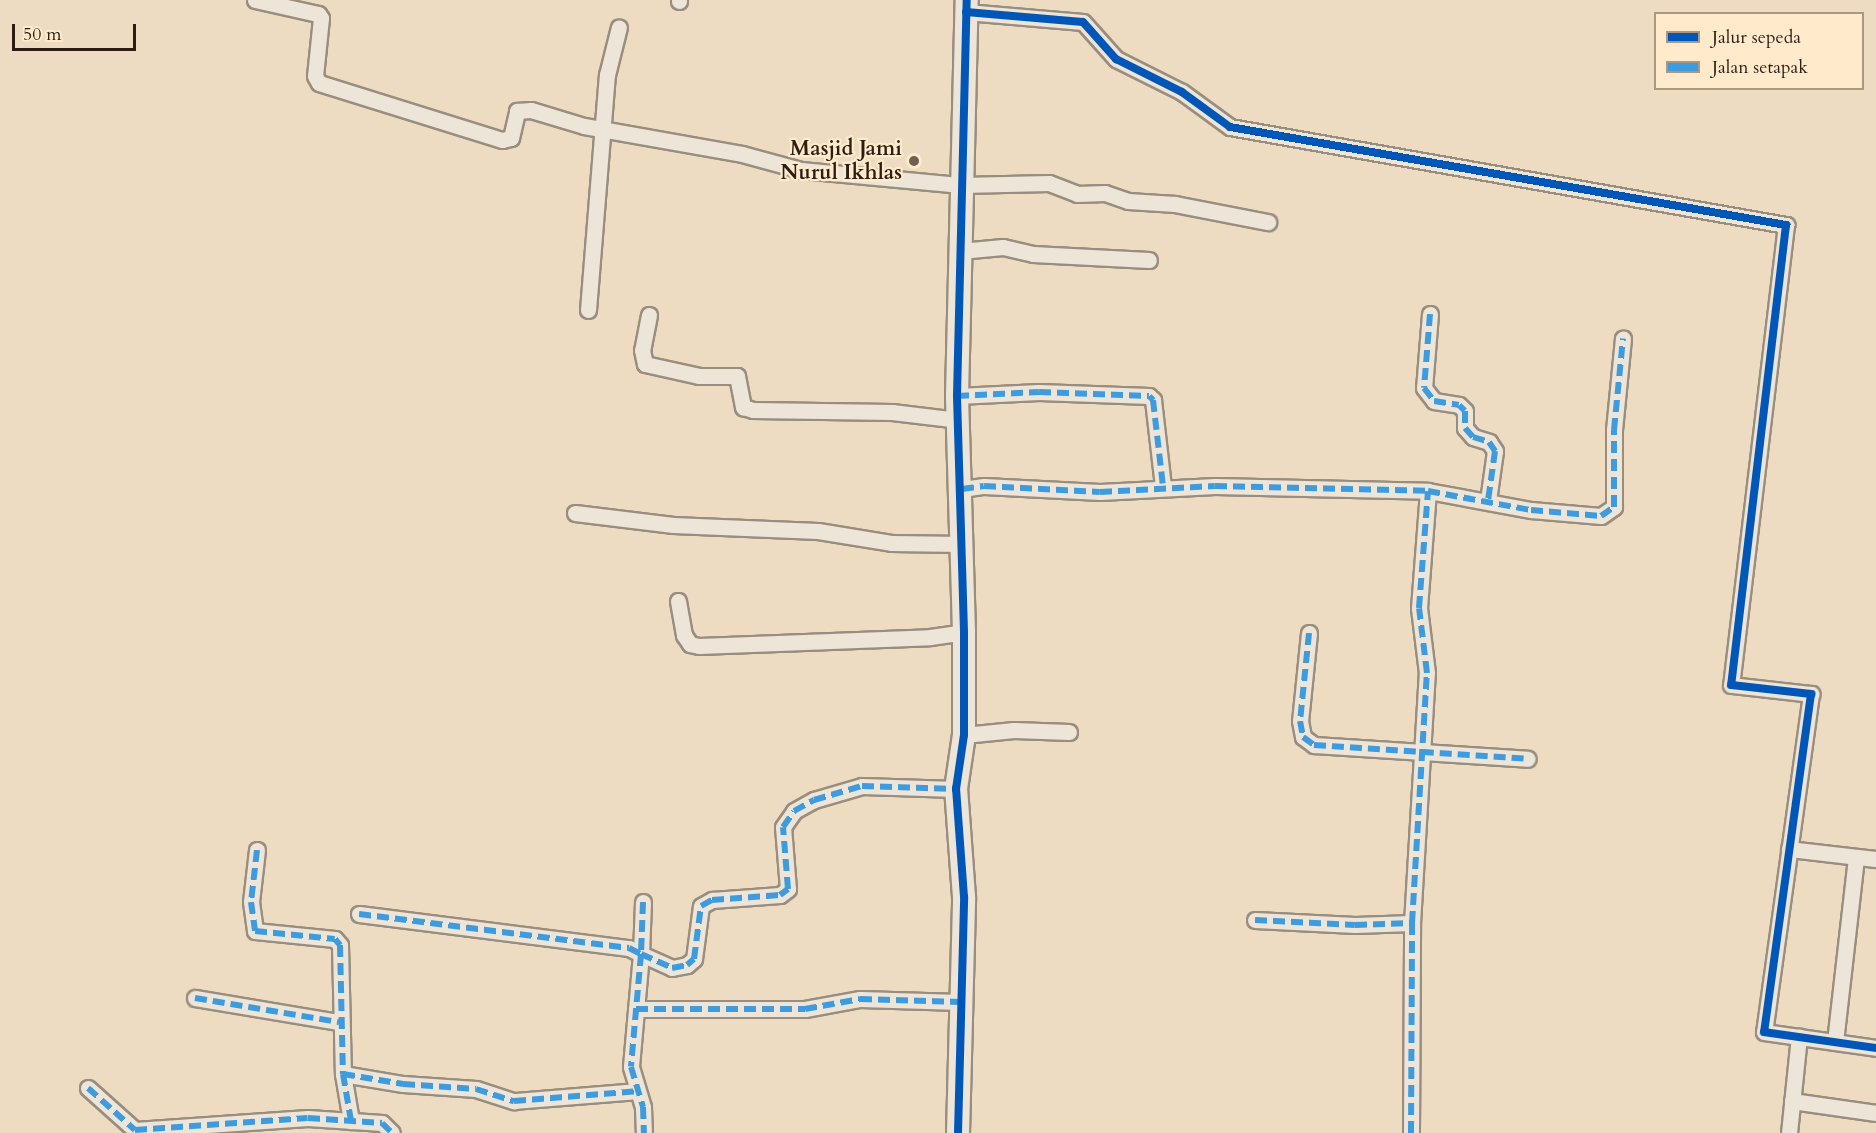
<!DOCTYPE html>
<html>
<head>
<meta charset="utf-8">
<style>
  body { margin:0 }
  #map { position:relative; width:1876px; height:1133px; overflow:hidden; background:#eddcc2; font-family:Cardo,serif }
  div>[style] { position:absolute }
  .roads { filter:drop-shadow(2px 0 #998e7e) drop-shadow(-2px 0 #998e7e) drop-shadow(0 2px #998e7e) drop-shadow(0 -2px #998e7e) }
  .street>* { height:15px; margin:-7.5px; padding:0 7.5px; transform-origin:7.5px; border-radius:7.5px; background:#eee5d9 }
  .secondary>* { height:22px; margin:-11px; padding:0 11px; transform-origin:11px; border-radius:11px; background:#eee5d9 }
  .quiet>* { height:6px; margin-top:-3px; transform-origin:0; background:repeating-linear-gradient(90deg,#3d9bde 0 12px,transparent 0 18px) }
  .cycleway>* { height:8px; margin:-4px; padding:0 4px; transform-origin:4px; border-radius:4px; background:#0057b8 }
  .dots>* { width:16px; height:16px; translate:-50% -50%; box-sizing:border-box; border:3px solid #ffeacc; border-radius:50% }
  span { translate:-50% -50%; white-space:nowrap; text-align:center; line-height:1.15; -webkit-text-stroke:4.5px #ffeacc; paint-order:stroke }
  .poi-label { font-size:21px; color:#2d1d12; font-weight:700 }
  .right { translate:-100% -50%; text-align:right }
  .legend { position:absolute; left:1654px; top:12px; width:210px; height:78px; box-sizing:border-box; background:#ffeacc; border:2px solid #ab9882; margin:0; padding:8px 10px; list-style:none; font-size:18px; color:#2d1d12 }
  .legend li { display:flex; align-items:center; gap:12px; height:30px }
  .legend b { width:30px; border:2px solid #ab9882 }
  .scale { position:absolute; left:12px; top:24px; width:124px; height:27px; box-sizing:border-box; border:3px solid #2d1d12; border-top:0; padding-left:8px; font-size:18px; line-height:21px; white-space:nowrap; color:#2d1d12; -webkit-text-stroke:4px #ffeacc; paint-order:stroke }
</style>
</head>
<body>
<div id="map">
  <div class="roads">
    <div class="street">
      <div style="left:255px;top:0;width:65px;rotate:12.5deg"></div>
      <div style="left:318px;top:14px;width:5px;rotate:53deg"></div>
      <div style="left:321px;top:18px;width:58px;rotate:95.9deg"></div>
      <div style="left:315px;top:76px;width:8px;rotate:60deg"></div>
      <div style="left:319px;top:83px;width:192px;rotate:17.3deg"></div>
      <div style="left:502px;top:140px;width:9px;rotate:-13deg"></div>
      <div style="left:511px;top:138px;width:28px;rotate:-77deg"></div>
      <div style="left:517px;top:111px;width:14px;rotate:-4deg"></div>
      <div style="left:531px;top:110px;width:55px;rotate:16.8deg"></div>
      <div style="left:584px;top:126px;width:160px;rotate:10deg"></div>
      <div style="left:742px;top:154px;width:61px;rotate:15.2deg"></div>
      <div style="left:801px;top:170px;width:161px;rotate:5.4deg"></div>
      <div style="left:961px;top:185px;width:88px;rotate:-1.3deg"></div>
      <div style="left:1049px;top:183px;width:30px;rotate:21deg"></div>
      <div style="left:1077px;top:194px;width:28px;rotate:-2deg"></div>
      <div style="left:1105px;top:193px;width:24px;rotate:19deg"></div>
      <div style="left:1128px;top:201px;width:47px;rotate:3.7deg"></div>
      <div style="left:1175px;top:204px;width:95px;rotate:11deg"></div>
      <div style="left:679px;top:0;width:1px;rotate:90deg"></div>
      <div style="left:966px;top:12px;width:117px;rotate:4.9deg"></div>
      <div style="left:1083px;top:22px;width:50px;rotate:48.3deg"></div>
      <div style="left:1116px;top:59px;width:74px;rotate:26.6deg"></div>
      <div style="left:1182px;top:92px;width:59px;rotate:36.1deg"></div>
      <div style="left:1230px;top:127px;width:565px;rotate:10deg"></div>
      <div style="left:1786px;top:225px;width:463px;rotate:96.8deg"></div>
      <div style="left:1731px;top:685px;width:81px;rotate:6.4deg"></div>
      <div style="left:1811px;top:694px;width:341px;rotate:97.9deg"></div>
      <div style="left:1764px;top:1032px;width:113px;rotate:8.1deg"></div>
      <div style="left:960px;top:251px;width:43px;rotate:-5.3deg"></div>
      <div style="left:1003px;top:247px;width:31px;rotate:13deg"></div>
      <div style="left:1033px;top:254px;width:116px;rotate:3deg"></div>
      <div style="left:588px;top:310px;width:236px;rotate:-85.4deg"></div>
      <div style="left:607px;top:75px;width:49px;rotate:-76deg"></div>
      <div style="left:1430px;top:314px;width:74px;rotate:94.6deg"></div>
      <div style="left:1424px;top:388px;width:16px;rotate:52deg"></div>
      <div style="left:1434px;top:401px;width:25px;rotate:9deg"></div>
      <div style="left:1459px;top:405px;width:8px;rotate:45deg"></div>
      <div style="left:1465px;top:411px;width:17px;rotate:90deg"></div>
      <div style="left:1465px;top:428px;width:12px;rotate:48deg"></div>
      <div style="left:1473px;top:437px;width:17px;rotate:17deg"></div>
      <div style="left:1489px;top:442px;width:11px;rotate:56deg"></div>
      <div style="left:1495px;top:451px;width:50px;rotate:98deg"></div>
      <div style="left:649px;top:315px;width:36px;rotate:101deg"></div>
      <div style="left:642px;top:350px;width:14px;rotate:78deg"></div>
      <div style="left:645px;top:364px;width:55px;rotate:12.5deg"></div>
      <div style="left:699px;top:376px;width:38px"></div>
      <div style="left:737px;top:376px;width:32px;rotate:79deg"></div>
      <div style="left:743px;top:407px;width:10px;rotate:17deg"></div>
      <div style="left:753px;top:410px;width:139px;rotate:0.8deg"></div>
      <div style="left:892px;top:412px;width:66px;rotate:6.9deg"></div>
      <div style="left:957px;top:396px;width:82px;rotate:-2.8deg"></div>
      <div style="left:1039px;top:392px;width:110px;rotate:2.1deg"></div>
      <div style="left:1149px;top:396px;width:6px;rotate:45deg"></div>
      <div style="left:1153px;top:400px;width:87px;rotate:83.4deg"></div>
      <div style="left:962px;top:489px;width:22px;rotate:-8deg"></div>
      <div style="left:984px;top:486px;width:116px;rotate:3deg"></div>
      <div style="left:1100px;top:492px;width:115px;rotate:-3deg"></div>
      <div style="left:1215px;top:486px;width:213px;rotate:1.3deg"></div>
      <div style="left:1428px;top:491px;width:105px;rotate:10.5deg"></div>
      <div style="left:1531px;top:510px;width:70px;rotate:4.9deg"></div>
      <div style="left:1601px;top:516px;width:16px;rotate:-35deg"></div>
      <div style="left:1614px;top:507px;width:77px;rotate:-90deg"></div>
      <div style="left:1614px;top:430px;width:92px;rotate:-84.4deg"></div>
      <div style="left:575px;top:513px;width:99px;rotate:7deg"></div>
      <div style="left:673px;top:525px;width:145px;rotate:2.4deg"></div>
      <div style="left:818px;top:531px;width:74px;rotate:9.3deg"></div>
      <div style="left:891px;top:543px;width:72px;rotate:0.8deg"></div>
      <div style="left:678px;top:601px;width:35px;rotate:80deg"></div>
      <div style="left:684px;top:635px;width:11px;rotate:56deg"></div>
      <div style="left:690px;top:644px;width:9px;rotate:13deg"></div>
      <div style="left:699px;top:646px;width:231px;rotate:-2.2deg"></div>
      <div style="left:930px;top:637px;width:34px;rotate:-8deg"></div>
      <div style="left:1309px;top:633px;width:88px;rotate:95.8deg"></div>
      <div style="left:1300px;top:721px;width:16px;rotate:79deg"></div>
      <div style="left:1303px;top:737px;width:14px;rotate:36deg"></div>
      <div style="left:1314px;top:745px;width:214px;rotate:3.7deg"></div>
      <div style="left:964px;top:735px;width:50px;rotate:-5.7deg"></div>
      <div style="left:1014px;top:730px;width:55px;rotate:2.1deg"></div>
      <div style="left:1789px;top:849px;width:88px;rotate:6.6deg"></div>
      <div style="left:257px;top:850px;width:52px;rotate:96.6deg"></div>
      <div style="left:251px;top:902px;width:29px;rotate:82deg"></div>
      <div style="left:255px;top:931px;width:80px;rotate:5.7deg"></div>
      <div style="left:335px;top:939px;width:8px;rotate:50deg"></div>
      <div style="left:340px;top:945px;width:129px;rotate:88.7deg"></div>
      <div style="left:343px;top:1074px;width:61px;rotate:9.5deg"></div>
      <div style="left:403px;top:1084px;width:73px;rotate:3.9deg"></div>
      <div style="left:476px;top:1089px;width:40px;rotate:18deg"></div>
      <div style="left:514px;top:1101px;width:123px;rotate:-4.6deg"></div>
      <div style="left:643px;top:902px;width:52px;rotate:92.2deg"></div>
      <div style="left:641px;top:954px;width:34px;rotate:24deg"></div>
      <div style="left:672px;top:968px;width:15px;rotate:-11deg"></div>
      <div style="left:687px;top:965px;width:9px;rotate:-41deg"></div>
      <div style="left:694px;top:959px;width:53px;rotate:-82.5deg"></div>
      <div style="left:701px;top:906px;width:13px;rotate:-29deg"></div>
      <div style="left:712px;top:900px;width:68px;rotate:-4.2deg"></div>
      <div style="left:780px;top:895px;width:10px;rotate:-37deg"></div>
      <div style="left:788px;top:889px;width:62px;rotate:-94.6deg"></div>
      <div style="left:783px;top:827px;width:19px;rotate:-55deg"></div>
      <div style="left:794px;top:811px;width:23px;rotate:-29deg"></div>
      <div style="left:814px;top:800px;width:50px;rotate:-16.3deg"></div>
      <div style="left:862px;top:786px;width:94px;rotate:1.8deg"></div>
      <div style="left:359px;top:914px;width:272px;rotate:7.2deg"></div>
      <div style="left:629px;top:948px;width:13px;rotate:27deg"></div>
      <div style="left:641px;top:954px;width:113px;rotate:95.1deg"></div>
      <div style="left:631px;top:1067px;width:42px;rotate:73.3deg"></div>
      <div style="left:643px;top:1107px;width:26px;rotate:88deg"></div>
      <div style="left:1255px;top:920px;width:100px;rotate:2.9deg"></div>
      <div style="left:1355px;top:925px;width:57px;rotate:-2deg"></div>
      <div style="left:195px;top:998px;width:146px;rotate:9.5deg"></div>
      <div style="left:636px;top:1009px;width:169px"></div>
      <div style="left:805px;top:1009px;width:56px;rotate:-10.3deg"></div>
      <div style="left:860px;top:999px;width:100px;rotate:1.7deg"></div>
      <div style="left:1835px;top:1042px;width:186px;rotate:-83.5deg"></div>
      <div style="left:343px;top:1074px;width:48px;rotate:80.3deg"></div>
      <div style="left:88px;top:1088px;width:63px;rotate:41.8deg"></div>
      <div style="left:135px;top:1130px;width:173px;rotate:-4deg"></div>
      <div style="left:308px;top:1118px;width:74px;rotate:3.9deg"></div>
      <div style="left:382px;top:1123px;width:14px;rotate:45deg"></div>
      <div style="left:1792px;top:1101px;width:85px;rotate:8.1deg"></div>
      <div style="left:1411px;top:1133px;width:210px;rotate:-89.7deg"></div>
      <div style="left:1412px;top:923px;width:250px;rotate:-86.6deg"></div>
      <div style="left:1427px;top:673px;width:65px;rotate:-97deg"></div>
      <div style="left:1419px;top:608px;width:117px;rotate:-85.6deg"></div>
      <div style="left:1789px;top:1133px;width:97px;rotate:-84.1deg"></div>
    </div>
    <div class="secondary">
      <div style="left:958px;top:1133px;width:236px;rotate:-88.5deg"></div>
      <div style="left:964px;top:897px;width:108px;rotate:-94.2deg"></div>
      <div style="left:956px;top:789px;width:55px;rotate:-81.6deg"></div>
      <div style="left:964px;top:735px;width:103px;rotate:-90deg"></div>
      <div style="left:964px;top:632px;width:236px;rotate:-91.7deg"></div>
      <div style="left:957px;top:396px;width:396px;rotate:-88.6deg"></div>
    </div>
  </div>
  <div class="quiet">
    <div style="left:1430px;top:314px;width:74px;rotate:94.6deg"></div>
    <div style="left:1424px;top:388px;width:16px;rotate:52deg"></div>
    <div style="left:1434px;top:401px;width:25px;rotate:9deg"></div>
    <div style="left:1459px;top:405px;width:8px;rotate:45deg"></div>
    <div style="left:1465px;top:411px;width:17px;rotate:90deg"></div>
    <div style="left:1465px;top:428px;width:12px;rotate:48deg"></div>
    <div style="left:1473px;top:437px;width:17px;rotate:17deg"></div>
    <div style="left:1489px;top:442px;width:11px;rotate:56deg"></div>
    <div style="left:1495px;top:451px;width:50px;rotate:98deg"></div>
    <div style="left:957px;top:396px;width:82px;rotate:-2.8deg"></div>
    <div style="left:1039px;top:392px;width:110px;rotate:2.1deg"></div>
    <div style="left:1149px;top:396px;width:6px;rotate:45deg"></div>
    <div style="left:1153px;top:400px;width:87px;rotate:83.4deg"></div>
    <div style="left:962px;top:489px;width:22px;rotate:-8deg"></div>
    <div style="left:984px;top:486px;width:116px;rotate:3deg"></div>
    <div style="left:1100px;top:492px;width:115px;rotate:-3deg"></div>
    <div style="left:1215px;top:486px;width:213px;rotate:1.3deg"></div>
    <div style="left:1428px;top:491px;width:105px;rotate:10.5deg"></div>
    <div style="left:1531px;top:510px;width:70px;rotate:4.9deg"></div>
    <div style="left:1601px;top:516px;width:16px;rotate:-35deg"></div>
    <div style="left:1614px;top:507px;width:77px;rotate:-90deg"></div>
    <div style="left:1614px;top:430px;width:92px;rotate:-84.4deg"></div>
    <div style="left:1309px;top:633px;width:88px;rotate:95.8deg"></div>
    <div style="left:1300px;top:721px;width:16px;rotate:79deg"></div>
    <div style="left:1303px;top:737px;width:14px;rotate:36deg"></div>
    <div style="left:1314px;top:745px;width:214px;rotate:3.7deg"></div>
    <div style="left:257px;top:850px;width:52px;rotate:96.6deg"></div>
    <div style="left:251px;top:902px;width:29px;rotate:82deg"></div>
    <div style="left:255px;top:931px;width:80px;rotate:5.7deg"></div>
    <div style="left:335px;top:939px;width:8px;rotate:50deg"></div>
    <div style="left:340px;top:945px;width:129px;rotate:88.7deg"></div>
    <div style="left:343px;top:1074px;width:61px;rotate:9.5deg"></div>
    <div style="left:403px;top:1084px;width:73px;rotate:3.9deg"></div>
    <div style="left:476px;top:1089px;width:40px;rotate:18deg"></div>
    <div style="left:514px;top:1101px;width:123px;rotate:-4.6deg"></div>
    <div style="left:643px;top:902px;width:52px;rotate:92.2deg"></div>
    <div style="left:641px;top:954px;width:34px;rotate:24deg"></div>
    <div style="left:672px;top:968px;width:15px;rotate:-11deg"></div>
    <div style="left:687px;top:965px;width:9px;rotate:-41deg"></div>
    <div style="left:694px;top:959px;width:53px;rotate:-82.5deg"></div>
    <div style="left:701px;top:906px;width:13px;rotate:-29deg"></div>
    <div style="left:712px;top:900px;width:68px;rotate:-4.2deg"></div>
    <div style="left:780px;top:895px;width:10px;rotate:-37deg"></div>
    <div style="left:788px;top:889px;width:62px;rotate:-94.6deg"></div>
    <div style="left:783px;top:827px;width:19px;rotate:-55deg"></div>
    <div style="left:794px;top:811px;width:23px;rotate:-29deg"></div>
    <div style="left:814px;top:800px;width:50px;rotate:-16.3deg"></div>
    <div style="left:862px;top:786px;width:94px;rotate:1.8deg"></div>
    <div style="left:359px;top:914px;width:272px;rotate:7.2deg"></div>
    <div style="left:629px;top:948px;width:13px;rotate:27deg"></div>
    <div style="left:641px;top:954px;width:113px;rotate:95.1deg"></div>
    <div style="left:631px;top:1067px;width:42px;rotate:73.3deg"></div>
    <div style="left:643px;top:1107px;width:26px;rotate:88deg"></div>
    <div style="left:1255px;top:920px;width:100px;rotate:2.9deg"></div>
    <div style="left:1355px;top:925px;width:57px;rotate:-2deg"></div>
    <div style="left:195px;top:998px;width:146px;rotate:9.5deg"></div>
    <div style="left:636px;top:1009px;width:169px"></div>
    <div style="left:805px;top:1009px;width:56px;rotate:-10.3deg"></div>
    <div style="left:860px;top:999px;width:100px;rotate:1.7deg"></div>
    <div style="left:343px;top:1074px;width:48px;rotate:80.3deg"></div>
    <div style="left:88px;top:1088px;width:63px;rotate:41.8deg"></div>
    <div style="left:135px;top:1130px;width:173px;rotate:-4deg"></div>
    <div style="left:308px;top:1118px;width:74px;rotate:3.9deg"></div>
    <div style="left:382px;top:1123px;width:14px;rotate:45deg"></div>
    <div style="left:1411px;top:1133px;width:210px;rotate:-89.7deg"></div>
    <div style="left:1412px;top:923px;width:250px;rotate:-86.6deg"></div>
    <div style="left:1427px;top:673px;width:65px;rotate:-97deg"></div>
    <div style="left:1419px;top:608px;width:117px;rotate:-85.6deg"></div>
  </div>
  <div class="cycleway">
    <div style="left:966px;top:12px;width:117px;rotate:4.9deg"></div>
    <div style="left:1083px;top:22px;width:50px;rotate:48.3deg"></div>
    <div style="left:1116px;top:59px;width:74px;rotate:26.6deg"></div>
    <div style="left:1182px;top:92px;width:59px;rotate:36.1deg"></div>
    <div style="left:1230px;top:127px;width:565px;rotate:10deg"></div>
    <div style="left:1786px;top:225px;width:463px;rotate:96.8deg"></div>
    <div style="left:1731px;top:685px;width:81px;rotate:6.4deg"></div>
    <div style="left:1811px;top:694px;width:341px;rotate:97.9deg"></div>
    <div style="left:1764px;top:1032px;width:113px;rotate:8.1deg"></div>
    <div style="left:958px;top:1133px;width:236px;rotate:-88.5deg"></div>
    <div style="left:964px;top:897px;width:108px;rotate:-94.2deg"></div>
    <div style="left:956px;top:789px;width:55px;rotate:-81.6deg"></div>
    <div style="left:964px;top:735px;width:103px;rotate:-90deg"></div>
    <div style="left:964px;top:632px;width:236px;rotate:-91.7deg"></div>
    <div style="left:957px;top:396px;width:396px;rotate:-88.6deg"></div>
  </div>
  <div class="dots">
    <div style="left:914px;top:161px;background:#706050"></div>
  </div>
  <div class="poi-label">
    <span class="right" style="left:902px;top:161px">Masjid Jami<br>Nurul Ikhlas</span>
  </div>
  <ul class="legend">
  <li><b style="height:8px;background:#0057b8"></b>Jalur sepeda</li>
  <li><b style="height:8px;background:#3d9bde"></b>Jalan setapak</li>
  </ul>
  <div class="scale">50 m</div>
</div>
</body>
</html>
